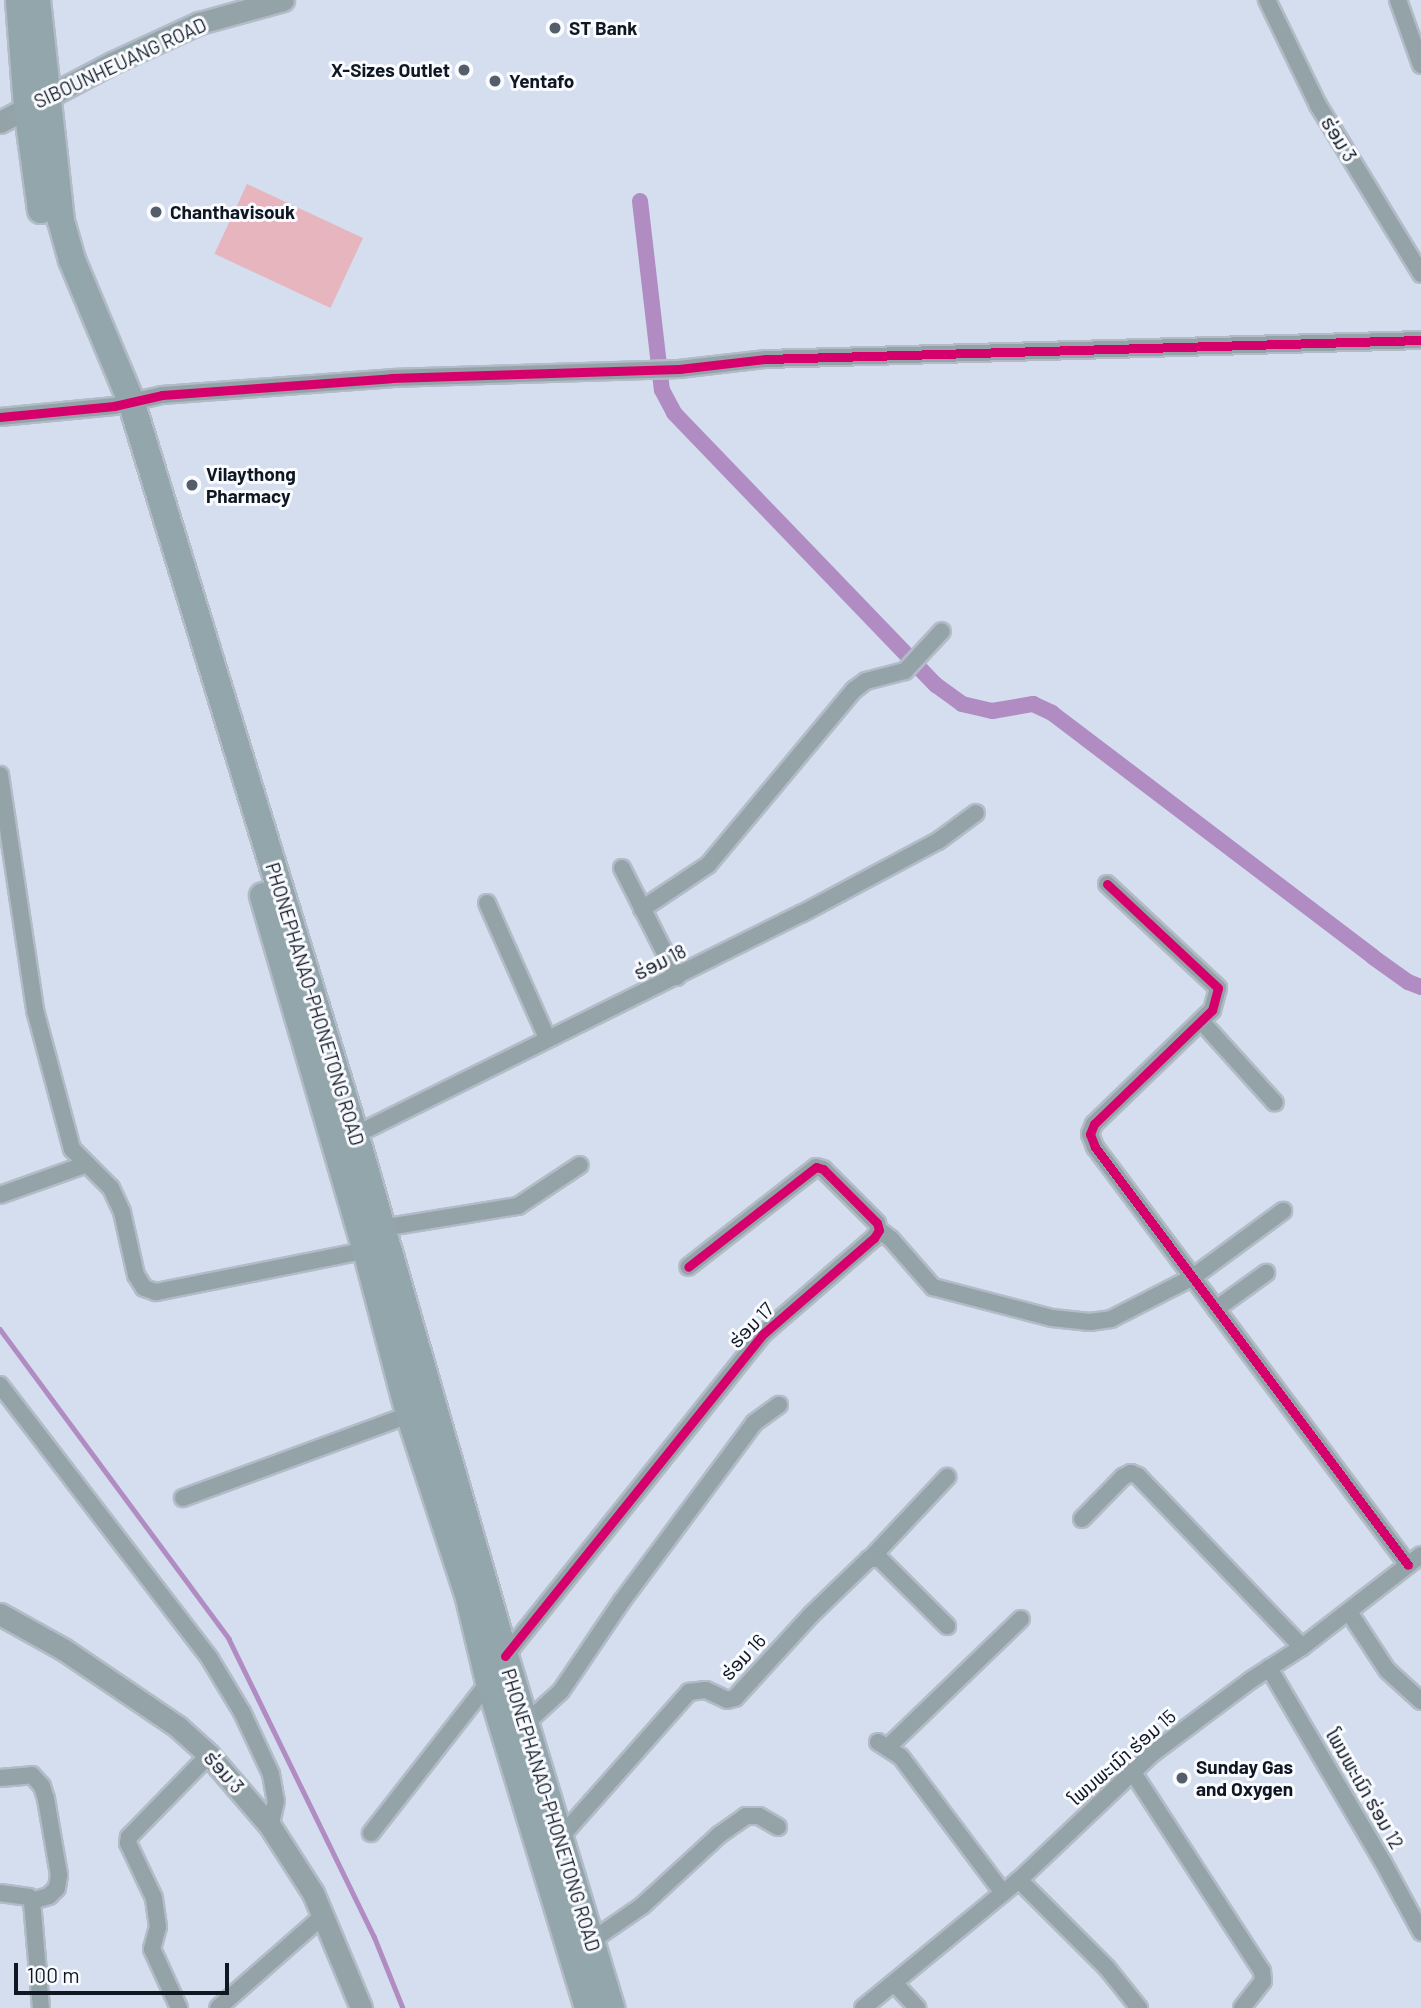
<!DOCTYPE html>
<html>
<head>
<meta charset="utf-8">
<style>
  body { margin:0 }
  #map { position:relative; width:1421px; height:2008px; overflow:hidden; background:#d4deee; font-family:Barlow,"Noto Sans Lao",sans-serif }
  div>[style] { position:absolute }
  .green>* { inset:0; background:#e6b5be; transform-origin:0 0 }
  .stream>* { height:4.5px; margin:-2.25px; padding:0 2.25px; transform-origin:2.25px; border-radius:2.25px; background:#b08cc3 }
  .canal>* { height:16px; margin:-8px; padding:0 8px; transform-origin:8px; border-radius:8px; background:#b08cc3 }
  .roads { filter:drop-shadow(2px 0 #b2bbc7) drop-shadow(-2px 0 #b2bbc7) drop-shadow(0 2px #b2bbc7) drop-shadow(0 -2px #b2bbc7) }
  .minor>* { height:16px; margin:-8px; padding:0 8px; transform-origin:8px; border-radius:8px; background:#93a3a7 }
  .tertiary>* { height:21px; margin:-10.5px; padding:0 10.5px; transform-origin:10.5px; border-radius:10.5px; background:#93a3a7 }
  .primary>* { height:26px; margin:-13px; padding:0 13px; transform-origin:13px; border-radius:13px; background:#93a6ac }
  .cycleway>* { height:9px; margin:-4.5px; padding:0 4.5px; transform-origin:4.5px; border-radius:4.5px; background:#d6006c }
  .dots>* { width:19px; height:19px; translate:-50% -50%; box-sizing:border-box; border:4px solid #f9fbff; border-radius:50% }
  span { translate:-50% -50%; white-space:nowrap; text-align:center; line-height:1.15; -webkit-text-stroke:6px #f9fbff; paint-order:stroke }
  .poi-label { font-size:19px; color:#0f1723; font-weight:700 }
  .left { translate:0 -50%; text-align:left }
  .right { translate:-100% -50%; text-align:right }
  .street-label { font-size:19px; color:#0f1723 }
  .scale { position:absolute; left:14px; top:1963px; width:215px; height:32px; box-sizing:border-box; border:4px solid #0f1723; border-top:0; padding-left:9px; font-size:21px; line-height:24px; white-space:nowrap; color:#0f1723; -webkit-text-stroke:5px #f9fbff; paint-order:stroke }
</style>
</head>
<body>
<div id="map">
  <div class="green">
    <div style="left:247px;top:184px;width:128px;height:77px;rotate:25deg"></div>
  </div>
  <div class="stream">
    <div style="left:0;top:1329px;width:385px;rotate:53.5deg"></div>
    <div style="left:229px;top:1639px;width:331px;rotate:64deg"></div>
    <div style="left:374px;top:1936px;width:78px;rotate:68.1deg"></div>
  </div>
  <div class="canal">
    <div style="left:640px;top:201px;width:190px;rotate:83.4deg"></div>
    <div style="left:662px;top:390px;width:26px;rotate:62deg"></div>
    <div style="left:674px;top:413px;width:378px;rotate:46.1deg"></div>
    <div style="left:936px;top:685px;width:32px;rotate:36deg"></div>
    <div style="left:962px;top:704px;width:31px;rotate:13deg"></div>
    <div style="left:992px;top:711px;width:42px;rotate:-9.7deg"></div>
    <div style="left:1033px;top:704px;width:21px;rotate:25deg"></div>
    <div style="left:1052px;top:713px;width:403px;rotate:37.2deg"></div>
    <div style="left:1373px;top:957px;width:43px;rotate:35.5deg"></div>
    <div style="left:1408px;top:982px;width:14px;rotate:21deg"></div>
  </div>
  <div class="roads">
    <div class="minor">
      <div style="left:1267px;top:0;width:117px;rotate:64.1deg"></div>
      <div style="left:1318px;top:105px;width:198px;rotate:58.6deg"></div>
      <div style="left:1398px;top:0;width:69px;rotate:70.5deg"></div>
      <div style="left:0;top:417px;width:115px;rotate:-5.5deg"></div>
      <div style="left:114px;top:406px;width:49px;rotate:-12.9deg"></div>
      <div style="left:162px;top:395px;width:230px;rotate:-4.2deg"></div>
      <div style="left:391px;top:378px;width:288px;rotate:-1.8deg"></div>
      <div style="left:679px;top:369px;width:88px;rotate:-6.6deg"></div>
      <div style="left:766px;top:359px;width:655px;rotate:-1.66deg"></div>
      <div style="left:0;top:775px;width:238px;rotate:81.5deg"></div>
      <div style="left:35px;top:1010px;width:144px;rotate:75.1deg"></div>
      <div style="left:72px;top:1149px;width:55px;rotate:45deg"></div>
      <div style="left:111px;top:1188px;width:26px;rotate:65deg"></div>
      <div style="left:122px;top:1212px;width:65px;rotate:77.5deg"></div>
      <div style="left:136px;top:1275px;width:15px;rotate:58deg"></div>
      <div style="left:144px;top:1288px;width:13px;rotate:18deg"></div>
      <div style="left:156px;top:1292px;width:221px;rotate:-11.2deg"></div>
      <div style="left:622px;top:868px;width:122px;rotate:63.2deg"></div>
      <div style="left:1107px;top:884px;width:152px;rotate:43.1deg"></div>
      <div style="left:1218px;top:988px;width:23px;rotate:105deg"></div>
      <div style="left:1212px;top:1010px;width:164px;rotate:136deg"></div>
      <div style="left:1094px;top:1124px;width:11px;rotate:112deg"></div>
      <div style="left:1090px;top:1134px;width:14px;rotate:69deg"></div>
      <div style="left:1095px;top:1147px;width:522px;rotate:53.17deg"></div>
      <div style="left:487px;top:903px;width:148px;rotate:66deg"></div>
      <div style="left:642px;top:909px;width:79px;rotate:-33.7deg"></div>
      <div style="left:708px;top:865px;width:228px;rotate:-50.2deg"></div>
      <div style="left:854px;top:690px;width:15px;rotate:-37deg"></div>
      <div style="left:866px;top:681px;width:40px;rotate:-14.4deg"></div>
      <div style="left:905px;top:671px;width:54px;rotate:-47.2deg"></div>
      <div style="left:1201px;top:1021px;width:110px;rotate:47.9deg"></div>
      <div style="left:355px;top:1135px;width:498px;rotate:-26.4deg"></div>
      <div style="left:801px;top:914px;width:155px;rotate:-28.1deg"></div>
      <div style="left:938px;top:841px;width:47px;rotate:-36.4deg"></div>
      <div style="left:0;top:1195px;width:92px;rotate:-19.6deg"></div>
      <div style="left:382px;top:1228px;width:138px;rotate:-9.2deg"></div>
      <div style="left:518px;top:1206px;width:74px;rotate:-33.5deg"></div>
      <div style="left:879px;top:1230px;width:15px;rotate:37deg"></div>
      <div style="left:891px;top:1239px;width:64px;rotate:48.8deg"></div>
      <div style="left:933px;top:1287px;width:123px;rotate:14.6deg"></div>
      <div style="left:1052px;top:1318px;width:38px;rotate:6deg"></div>
      <div style="left:1090px;top:1322px;width:21px;rotate:-8deg"></div>
      <div style="left:1111px;top:1319px;width:92px;rotate:-27.1deg"></div>
      <div style="left:1193px;top:1277px;width:112px;rotate:-36.3deg"></div>
      <div style="left:1216px;top:1309px;width:62px;rotate:-35.8deg"></div>
      <div style="left:0;top:1385px;width:345px;rotate:52.5deg"></div>
      <div style="left:210px;top:1659px;width:62px;rotate:58.9deg"></div>
      <div style="left:242px;top:1712px;width:68px;rotate:64.9deg"></div>
      <div style="left:271px;top:1774px;width:27px;rotate:80deg"></div>
      <div style="left:276px;top:1801px;width:26px;rotate:103deg"></div>
      <div style="left:183px;top:1498px;width:249px;rotate:-20.2deg"></div>
      <div style="left:1082px;top:1519px;width:59px;rotate:-45.7deg"></div>
      <div style="left:1123px;top:1477px;width:9px;rotate:-27deg"></div>
      <div style="left:1131px;top:1473px;width:8px;rotate:23deg"></div>
      <div style="left:1138px;top:1476px;width:237px;rotate:46.2deg"></div>
      <div style="left:872px;top:1557px;width:110px;rotate:-46.8deg"></div>
      <div style="left:1349px;top:1612px;width:69px;rotate:56.8deg"></div>
      <div style="left:1387px;top:1670px;width:46px;rotate:42.4deg"></div>
      <div style="left:505px;top:1656px;width:413px;rotate:-51.3deg"></div>
      <div style="left:763px;top:1334px;width:147px;rotate:-40.9deg"></div>
      <div style="left:874px;top:1238px;width:9px;rotate:-58deg"></div>
      <div style="left:879px;top:1230px;width:7px;rotate:-106deg"></div>
      <div style="left:877px;top:1223px;width:76px;rotate:-135deg"></div>
      <div style="left:823px;top:1169px;width:7px;rotate:-164deg"></div>
      <div style="left:816px;top:1167px;width:162px;rotate:142deg"></div>
      <div style="left:1269px;top:1668px;width:225px;rotate:59.6deg"></div>
      <div style="left:1383px;top:1862px;width:80px;rotate:61.5deg"></div>
      <div style="left:526px;top:1723px;width:47px;rotate:-42.4deg"></div>
      <div style="left:561px;top:1691px;width:109px;rotate:-55.9deg"></div>
      <div style="left:622px;top:1601px;width:222px;rotate:-53.4deg"></div>
      <div style="left:754px;top:1423px;width:31px;rotate:-36deg"></div>
      <div style="left:878px;top:1742px;width:27px;rotate:33deg"></div>
      <div style="left:901px;top:1757px;width:170px;rotate:53.1deg"></div>
      <div style="left:889px;top:1746px;width:183px;rotate:-43.9deg"></div>
      <div style="left:1132px;top:1771px;width:239px;rotate:57deg"></div>
      <div style="left:1262px;top:1971px;width:10px;rotate:84deg"></div>
      <div style="left:1263px;top:1981px;width:34px;rotate:128deg"></div>
      <div style="left:0;top:1778px;width:32px;rotate:-5deg"></div>
      <div style="left:32px;top:1775px;width:15px;rotate:48deg"></div>
      <div style="left:42px;top:1786px;width:14px;rotate:73deg"></div>
      <div style="left:46px;top:1799px;width:77px;rotate:80.3deg"></div>
      <div style="left:59px;top:1875px;width:13px;rotate:99deg"></div>
      <div style="left:57px;top:1888px;width:11px;rotate:135deg"></div>
      <div style="left:49px;top:1896px;width:18px;rotate:164deg"></div>
      <div style="left:371px;top:1833px;width:192px;rotate:-52deg"></div>
      <div style="left:558px;top:1840px;width:198px;rotate:-48.5deg"></div>
      <div style="left:689px;top:1692px;width:17px;rotate:-7deg"></div>
      <div style="left:706px;top:1690px;width:23px;rotate:25deg"></div>
      <div style="left:727px;top:1700px;width:8px;rotate:-14deg"></div>
      <div style="left:735px;top:1698px;width:113px;rotate:-47.5deg"></div>
      <div style="left:811px;top:1615px;width:81px;rotate:-44deg"></div>
      <div style="left:869px;top:1559px;width:11px"></div>
      <div style="left:880px;top:1559px;width:95px;rotate:45deg"></div>
      <div style="left:1019px;top:1880px;width:124px;rotate:45deg"></div>
      <div style="left:1107px;top:1968px;width:51px;rotate:51.3deg"></div>
      <div style="left:0;top:1893px;width:29px;rotate:8deg"></div>
      <div style="left:29px;top:1897px;width:5px;rotate:53deg"></div>
      <div style="left:32px;top:1901px;width:107px;rotate:85.2deg"></div>
      <div style="left:591px;top:1941px;width:62px;rotate:-34.5deg"></div>
      <div style="left:642px;top:1906px;width:105px;rotate:-42.7deg"></div>
      <div style="left:719px;top:1835px;width:33px;rotate:-35deg"></div>
      <div style="left:746px;top:1816px;width:13px"></div>
      <div style="left:759px;top:1816px;width:22px;rotate:30deg"></div>
      <div style="left:895px;top:1984px;width:33px;rotate:47deg"></div>
      <div style="left:179px;top:2008px;width:65px;rotate:-114.6deg"></div>
      <div style="left:152px;top:1949px;width:23px;rotate:-75deg"></div>
      <div style="left:158px;top:1927px;width:29px;rotate:-98deg"></div>
      <div style="left:154px;top:1898px;width:61px;rotate:-115.3deg"></div>
      <div style="left:128px;top:1843px;width:6px;rotate:-81deg"></div>
      <div style="left:129px;top:1837px;width:115px;rotate:-45.7deg"></div>
      <div style="left:218px;top:2008px;width:141px;rotate:-41.3deg"></div>
      <div style="left:863px;top:2008px;width:202px;rotate:-39.4deg"></div>
      <div style="left:1019px;top:1880px;width:185px;rotate:-43.5deg"></div>
      <div style="left:1153px;top:1753px;width:122px;rotate:-36.7deg"></div>
      <div style="left:1251px;top:1680px;width:61px;rotate:-32.9deg"></div>
      <div style="left:1302px;top:1647px;width:150px;rotate:-37.7deg"></div>
    </div>
    <div class="tertiary">
      <div style="left:0;top:122px;width:127px;rotate:-27.8deg"></div>
      <div style="left:112px;top:63px;width:96px;rotate:-24.7deg"></div>
      <div style="left:199px;top:23px;width:87px;rotate:-15.3deg"></div>
      <div style="left:0;top:1614px;width:72px;rotate:29.1deg"></div>
      <div style="left:63px;top:1649px;width:139px;rotate:34.1deg"></div>
      <div style="left:178px;top:1727px;width:42px;rotate:42.1deg"></div>
      <div style="left:209px;top:1755px;width:94px;rotate:49.3deg"></div>
      <div style="left:270px;top:1826px;width:80px;rotate:57.3deg"></div>
      <div style="left:313px;top:1893px;width:125px;rotate:67.3deg"></div>
    </div>
    <div class="primary">
      <div style="left:19px;top:0;width:107px;rotate:85.7deg"></div>
      <div style="left:27px;top:107px;width:104px;rotate:82.3deg"></div>
      <div style="left:37px;top:0;width:222px;rotate:83.8deg"></div>
      <div style="left:61px;top:221px;width:41px;rotate:74.2deg"></div>
      <div style="left:72px;top:260px;width:153px;rotate:67.3deg"></div>
      <div style="left:131px;top:401px;width:784px;rotate:73.02deg"></div>
      <div style="left:360px;top:1151px;width:525px;rotate:73.98deg"></div>
      <div style="left:505px;top:1656px;width:368px;rotate:73.2deg"></div>
      <div style="left:263px;top:896px;width:369px;rotate:73.8deg"></div>
      <div style="left:366px;top:1250px;width:170px;rotate:75.3deg"></div>
      <div style="left:409px;top:1414px;width:189px;rotate:71.9deg"></div>
      <div style="left:468px;top:1594px;width:90px;rotate:76.6deg"></div>
      <div style="left:489px;top:1682px;width:341px;rotate:73.1deg"></div>
    </div>
  </div>
  <div class="cycleway">
    <div style="left:0;top:417px;width:115px;rotate:-5.5deg"></div>
    <div style="left:114px;top:406px;width:49px;rotate:-12.9deg"></div>
    <div style="left:162px;top:395px;width:230px;rotate:-4.2deg"></div>
    <div style="left:391px;top:378px;width:288px;rotate:-1.8deg"></div>
    <div style="left:679px;top:369px;width:88px;rotate:-6.6deg"></div>
    <div style="left:766px;top:359px;width:655px;rotate:-1.66deg"></div>
    <div style="left:1107px;top:884px;width:152px;rotate:43.1deg"></div>
    <div style="left:1218px;top:988px;width:23px;rotate:105deg"></div>
    <div style="left:1212px;top:1010px;width:164px;rotate:136deg"></div>
    <div style="left:1094px;top:1124px;width:11px;rotate:112deg"></div>
    <div style="left:1090px;top:1134px;width:14px;rotate:69deg"></div>
    <div style="left:1095px;top:1147px;width:522px;rotate:53.17deg"></div>
    <div style="left:505px;top:1656px;width:413px;rotate:-51.3deg"></div>
    <div style="left:763px;top:1334px;width:147px;rotate:-40.9deg"></div>
    <div style="left:874px;top:1238px;width:9px;rotate:-58deg"></div>
    <div style="left:879px;top:1230px;width:7px;rotate:-106deg"></div>
    <div style="left:877px;top:1223px;width:76px;rotate:-135deg"></div>
    <div style="left:823px;top:1169px;width:7px;rotate:-164deg"></div>
    <div style="left:816px;top:1167px;width:162px;rotate:142deg"></div>
  </div>
  <div class="dots">
    <div style="left:555px;top:28px;background:#545d6a"></div>
    <div style="left:464px;top:70px;background:#545d6a"></div>
    <div style="left:495px;top:81px;background:#545d6a"></div>
    <div style="left:156px;top:212px;background:#545d6a"></div>
    <div style="left:192px;top:485px;background:#545d6a"></div>
    <div style="left:1182px;top:1778px;background:#545d6a"></div>
  </div>
  <div class="poi-label">
    <span class="left" style="left:569px;top:28px">ST Bank</span>
    <span class="right" style="left:450px;top:70px">X-Sizes Outlet</span>
    <span class="left" style="left:509px;top:81px">Yentafo</span>
    <span class="left" style="left:170px;top:212px">Chanthavisouk</span>
    <span class="left" style="left:206px;top:485px">Vilaythong<br>Pharmacy</span>
    <span class="left" style="left:1196px;top:1778px">Sunday Gas<br>and Oxygen</span>
  </div>
  <div class="street-label">
    <span style="left:120px;top:63px;rotate:-25deg">SIBOUNHEUANG ROAD</span>
    <span style="left:1339px;top:139px;rotate:58deg">ຮ່ອມ 3</span>
    <span style="left:660px;top:962px;rotate:-27deg">ຮ່ອມ 18</span>
    <span style="left:315px;top:1004px;rotate:73deg">PHONEPHANAO-PHONETONG ROAD</span>
    <span style="left:751px;top:1325px;rotate:-46deg">ຮ່ອມ 17</span>
    <span style="left:743px;top:1657px;rotate:-47deg">ຮ່ອມ 16</span>
    <span style="left:1122px;top:1757px;rotate:-41deg">ໂພນພະເນົາ ຮ່ອມ 15</span>
    <span style="left:224px;top:1772px;rotate:48deg">ຮ່ອມ 3</span>
    <span style="left:1365px;top:1789px;rotate:60deg">ໂພນພະເນົາ ຮ່ອມ 12</span>
    <span style="left:551px;top:1810px;rotate:73deg">PHONEPHANAO-PHONETONG ROAD</span>
  </div>
  <div class="scale">100 m</div>
</div>
</body>
</html>
